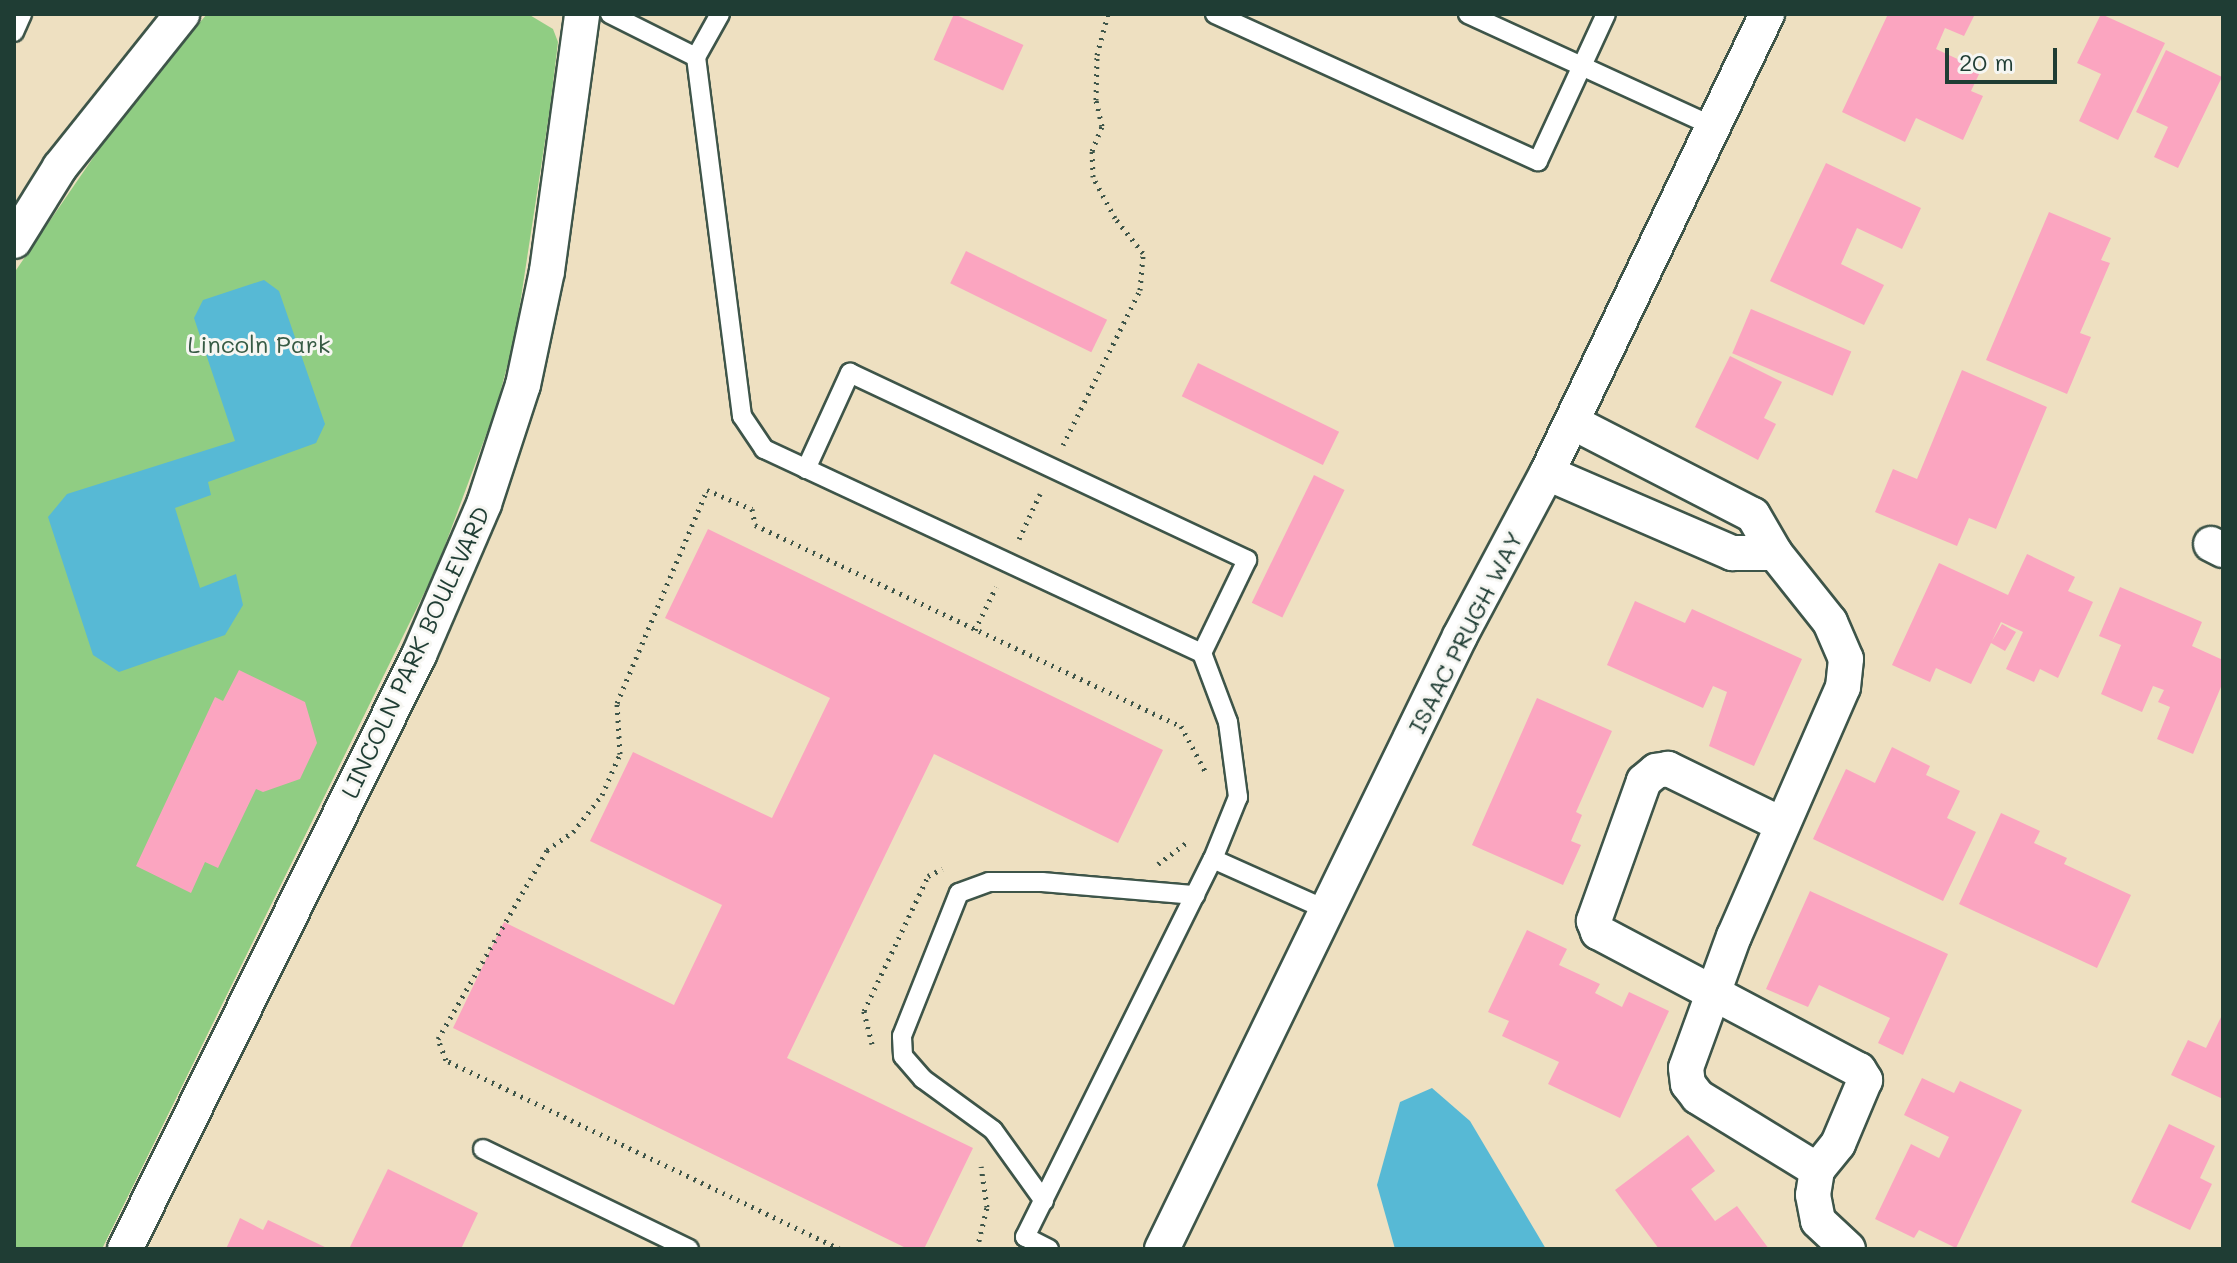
<!DOCTYPE html>
<html>
<head>
<meta charset="utf-8">
<style>
  body { margin:0 }
  #map { position:relative; width:2237px; height:1263px; overflow:hidden; background:#eee0c1; font-family:Mali,sans-serif }
  div>[style] { position:absolute }
  .green>* { inset:0; background:#90cd83 }
  .water>* { inset:0; background:#57b9d5 }
  .building>* { inset:0; background:#fba5c0; transform-origin:0 0 }
  .path>* { height:5px; margin-top:-2.5px; transform-origin:0; background:repeating-linear-gradient(90deg,#3e5549 0 2px,transparent 0 8px) }
  .roads { filter:drop-shadow(2px 0 #3e5549) drop-shadow(-2px 0 #3e5549) drop-shadow(0 2px #3e5549) drop-shadow(0 -2px #3e5549) }
  .service>* { height:18px; margin:-9px; padding:0 9px; transform-origin:9px; border-radius:9px; background:#fff }
  .minor>* { height:34px; margin:-17px; padding:0 17px; transform-origin:17px; border-radius:17px; background:#fff }
  span { translate:-50% -50%; white-space:nowrap; text-align:center; line-height:1.15; -webkit-text-stroke:6px #f6f6f2; paint-order:stroke }
  .park-label { font-size:24px; color:#365a44 }
  .street-label { font-size:24px; color:#1f3d34 }
  .frame { position:absolute; inset:0; border:16px solid #1f3d34; pointer-events:none }
  .scale { position:absolute; left:1945px; top:48px; width:112px; height:36px; box-sizing:border-box; border:4px solid #1f3d34; border-top:0; padding-left:10px; font-size:24px; line-height:28px; white-space:nowrap; color:#1f3d34; -webkit-text-stroke:6px #f6f6f2; paint-order:stroke }
</style>
</head>
<body>
<div id="map">
  <div class="green">
    <div style="clip-path:polygon(207px 14px,528px 14px,553px 29px,558px 42px,550px 108px,515px 337px,496px 408px,437px 567px,102px 1249px,14px 1249px,14px 273px,130px 104px)"></div>
  </div>
  <div class="water">
    <div style="clip-path:polygon(264px 280px,279px 291px,325px 424px,316px 443px,208px 482px,211px 495px,175px 508px,200px 588px,236px 574px,243px 605px,225px 635px,119px 672px,93px 655px,48px 517px,67px 494px,235px 441px,194px 318px,203px 300px)"></div>
    <div style="clip-path:polygon(1432px 1088px,1470px 1121px,1546px 1249px,1395px 1249px,1377px 1185px,1400px 1102px)"></div>
  </div>
  <div class="building">
    <div style="left:954px;top:14px;width:76px;height:50px;rotate:24deg"></div>
    <div style="clip-path:polygon(1888px 14px,1974px 16px,1964px 36px,1945px 28px,1936px 49px,1981px 70px,1971px 91px,1983px 96px,1963px 140px,1916px 118px,1905px 142px,1842px 112px)"></div>
    <div style="clip-path:polygon(2101px 14px,2165px 43px,2118px 140px,2079px 121px,2101px 74px,2077px 63px)"></div>
    <div style="clip-path:polygon(2166px 50px,2222px 77px,2178px 168px,2154px 157px,2168px 127px,2136px 112px)"></div>
    <div style="clip-path:polygon(1826px 163px,1921px 208px,1902px 249px,1857px 228px,1841px 264px,1884px 285px,1864px 325px,1770px 281px)"></div>
    <div style="clip-path:polygon(2049px 212px,2111px 238px,2101px 260px,2110px 263px,2080px 333px,2091px 337px,2067px 394px,1986px 360px)"></div>
    <div style="left:966px;top:251px;width:157px;height:36px;rotate:26deg"></div>
    <div style="left:1751px;top:309px;width:109px;height:48px;rotate:23deg"></div>
    <div style="clip-path:polygon(1730px 356px,1782px 382px,1764px 418px,1776px 424px,1758px 460px,1695px 427px)"></div>
    <div style="left:1198px;top:363px;width:157px;height:37px;rotate:26deg"></div>
    <div style="clip-path:polygon(1962px 370px,2047px 407px,1996px 529px,1969px 518px,1957px 546px,1875px 512px,1893px 469px,1917px 479px)"></div>
    <div style="left:1314px;top:475px;width:34px;height:142px;rotate:26deg"></div>
    <div style="clip-path:polygon(708px 529px,1163px 750px,1118px 843px,934px 754px,787px 1058px,973px 1148px,924px 1249px,908px 1249px,453px 1028px,504px 922px,674px 1005px,722px 905px,590px 841px,633px 752px,772px 818px,830px 698px,665px 618px)"></div>
    <div style="clip-path:polygon(2027px 554px,2075px 577px,2068px 591px,2093px 602px,2058px 678px,2040px 669px,2034px 682px,2006px 669px,2023px 632px,2001px 622px,1992px 641px,2002px 624px,2016px 632px,2005px 651px,1991px 643px,1971px 684px,1936px 668px,1930px 682px,1892px 665px,1939px 563px,2008px 595px)"></div>
    <div style="clip-path:polygon(2120px 587px,2202px 622px,2192px 646px,2223px 660px,2223px 682px,2193px 754px,2157px 739px,2170px 707px,2158px 702px,2164px 690px,2153px 686px,2142px 712px,2101px 694px,2121px 645px,2099px 636px)"></div>
    <div style="clip-path:polygon(1635px 601px,1685px 623px,1692px 609px,1802px 659px,1754px 766px,1709px 746px,1727px 692px,1713px 686px,1703px 708px,1607px 665px)"></div>
    <div style="clip-path:polygon(239px 670px,305px 702px,317px 743px,300px 779px,263px 792px,256px 789px,218px 868px,205px 862px,191px 893px,136px 866px,215px 697px,223px 701px)"></div>
    <div style="clip-path:polygon(1537px 698px,1612px 731px,1576px 812px,1582px 815px,1571px 841px,1581px 845px,1563px 885px,1472px 845px)"></div>
    <div style="clip-path:polygon(1892px 747px,1930px 766px,1926px 775px,1960px 791px,1947px 818px,1976px 832px,1943px 901px,1813px 839px,1846px 769px,1875px 783px)"></div>
    <div style="clip-path:polygon(2001px 813px,2040px 831px,2034px 843px,2067px 858px,2064px 864px,2131px 895px,2097px 968px,1959px 904px)"></div>
    <div style="clip-path:polygon(1810px 891px,1948px 954px,1903px 1055px,1878px 1043px,1890px 1018px,1819px 985px,1808px 1007px,1766px 989px)"></div>
    <div style="clip-path:polygon(1527px 930px,1567px 949px,1559px 965px,1600px 984px,1595px 993px,1622px 1007px,1629px 992px,1669px 1011px,1620px 1118px,1548px 1084px,1559px 1062px,1502px 1036px,1509px 1021px,1488px 1012px)"></div>
    <div style="clip-path:polygon(2223px 1013px,2223px 1099px,2171px 1075px,2188px 1040px,2206px 1048px)"></div>
    <div style="clip-path:polygon(1922px 1078px,1954px 1093px,1960px 1081px,2022px 1110px,1956px 1248px,1919px 1230px,1914px 1238px,1875px 1219px,1911px 1144px,1939px 1158px,1949px 1137px,1904px 1115px)"></div>
    <div style="clip-path:polygon(2169px 1124px,2215px 1146px,2200px 1178px,2212px 1184px,2190px 1230px,2131px 1202px)"></div>
    <div style="clip-path:polygon(1688px 1135px,1715px 1171px,1691px 1189px,1715px 1221px,1737px 1206px,1769px 1249px,1659px 1249px,1615px 1190px)"></div>
    <div style="clip-path:polygon(388px 1169px,478px 1213px,461px 1249px,349px 1249px)"></div>
    <div style="clip-path:polygon(240px 1218px,263px 1230px,268px 1220px,329px 1249px,226px 1249px)"></div>
  </div>
  <div class="path">
    <div style="left:1063px;top:445px;width:173px;rotate:-63.6deg"></div>
    <div style="left:1140px;top:290px;width:37px;rotate:-85deg"></div>
    <div style="left:1143px;top:253px;width:45px;rotate:-128.7deg"></div>
    <div style="left:1115px;top:218px;width:47px;rotate:-118.2deg"></div>
    <div style="left:1093px;top:177px;width:26px;rotate:-92deg"></div>
    <div style="left:1092px;top:151px;width:27px;rotate:-68deg"></div>
    <div style="left:1102px;top:126px;width:27px;rotate:-103deg"></div>
    <div style="left:1096px;top:100px;width:45px;rotate:-88.7deg"></div>
    <div style="left:1097px;top:55px;width:42px;rotate:-75deg"></div>
    <div style="left:1019px;top:539px;width:50px;rotate:-65deg"></div>
    <div style="left:975px;top:630px;width:48px;rotate:-64deg"></div>
    <div style="left:1158px;top:864px;width:38px;rotate:-37deg"></div>
    <div style="left:872px;top:1044px;width:34px;rotate:-104deg"></div>
    <div style="left:864px;top:1011px;width:149px;rotate:-64.6deg"></div>
    <div style="left:928px;top:876px;width:16px;rotate:-27deg"></div>
    <div style="left:840px;top:1249px;width:437px;rotate:-154.4deg"></div>
    <div style="left:446px;top:1060px;width:22px;rotate:-111deg"></div>
    <div style="left:438px;top:1039px;width:218px;rotate:-60deg"></div>
    <div style="left:547px;top:850px;width:32px;rotate:-35deg"></div>
    <div style="left:573px;top:832px;width:47px;rotate:-51.9deg"></div>
    <div style="left:602px;top:795px;width:45px;rotate:-66.3deg"></div>
    <div style="left:620px;top:754px;width:51px;rotate:-93.4deg"></div>
    <div style="left:617px;top:703px;width:231px;rotate:-67.1deg"></div>
    <div style="left:707px;top:490px;width:49px;rotate:22.9deg"></div>
    <div style="left:752px;top:509px;width:16px;rotate:79deg"></div>
    <div style="left:755px;top:525px;width:471px;rotate:25.3deg"></div>
    <div style="left:1181px;top:726px;width:51px;rotate:61.9deg"></div>
    <div style="left:977px;top:1249px;width:43px;rotate:-76.6deg"></div>
    <div style="left:987px;top:1207px;width:41px;rotate:-98.3deg"></div>
  </div>
  <div class="roads">
    <div class="service">
      <div style="left:610px;top:14px;width:96px;rotate:26.6deg"></div>
      <div style="left:720px;top:14px;width:49px;rotate:119.2deg"></div>
      <div style="left:696px;top:57px;width:362px;rotate:82.7deg"></div>
      <div style="left:742px;top:416px;width:40px;rotate:56deg"></div>
      <div style="left:764px;top:449px;width:483px;rotate:25deg"></div>
      <div style="left:1202px;top:653px;width:74px;rotate:69.4deg"></div>
      <div style="left:1228px;top:722px;width:76px;rotate:82.4deg"></div>
      <div style="left:1238px;top:797px;width:67px;rotate:112deg"></div>
      <div style="left:1215px;top:14px;width:355px;rotate:24.5deg"></div>
      <div style="left:1538px;top:161px;width:162px;rotate:-65.2deg"></div>
      <div style="left:1468px;top:14px;width:269px;rotate:24.6deg"></div>
      <div style="left:14px;top:32px;width:20px;rotate:-66deg"></div>
      <div style="left:806px;top:469px;width:106px;rotate:-65.4deg"></div>
      <div style="left:850px;top:373px;width:439px;rotate:25.2deg"></div>
      <div style="left:1247px;top:560px;width:103px;rotate:115.8deg"></div>
      <div style="left:483px;top:1149px;width:229px;rotate:25.9deg"></div>
      <div style="left:1044px;top:1201px;width:87px;rotate:-125.7deg"></div>
      <div style="left:993px;top:1130px;width:87px;rotate:-143.9deg"></div>
      <div style="left:923px;top:1079px;width:30px;rotate:-131deg"></div>
      <div style="left:903px;top:1056px;width:20px;rotate:-93deg"></div>
      <div style="left:902px;top:1036px;width:154px;rotate:-68.3deg"></div>
      <div style="left:959px;top:893px;width:32px;rotate:-20deg"></div>
      <div style="left:989px;top:882px;width:53px"></div>
      <div style="left:1042px;top:882px;width:154px;rotate:4.9deg"></div>
      <div style="left:1049px;top:1249px;width:27px;rotate:-153deg"></div>
      <div style="left:1025px;top:1237px;width:422px;rotate:-63.6deg"></div>
      <div style="left:1213px;top:859px;width:125px;rotate:24.1deg"></div>
    </div>
    <div class="minor">
      <div style="left:14px;top:241px;width:87px;rotate:-58.1deg"></div>
      <div style="left:60px;top:167px;width:196px;rotate:-51.4deg"></div>
      <div style="left:1572px;top:422px;width:203px;rotate:27.2deg"></div>
      <div style="left:1753px;top:515px;width:44px;rotate:59.9deg"></div>
      <div style="left:1775px;top:553px;width:88px;rotate:51.4deg"></div>
      <div style="left:1830px;top:622px;width:40px;rotate:66.6deg"></div>
      <div style="left:1846px;top:659px;width:28px;rotate:96deg"></div>
      <div style="left:1843px;top:687px;width:272px;rotate:113.6deg"></div>
      <div style="left:1734px;top:936px;width:140px;rotate:110deg"></div>
      <div style="left:1686px;top:1068px;width:16px;rotate:83deg"></div>
      <div style="left:1688px;top:1084px;width:16px;rotate:52deg"></div>
      <div style="left:1698px;top:1097px;width:140px;rotate:31.5deg"></div>
      <div style="left:1547px;top:473px;width:202px;rotate:23.4deg"></div>
      <div style="left:1732px;top:553px;width:43px"></div>
      <div style="left:2211px;top:544px;width:13px;rotate:27deg"></div>
      <div style="left:1781px;top:824px;width:126px;rotate:-154deg"></div>
      <div style="left:1668px;top:769px;width:12px;rotate:171deg"></div>
      <div style="left:1656px;top:771px;width:16px;rotate:140deg"></div>
      <div style="left:1644px;top:781px;width:149px;rotate:109.7deg"></div>
      <div style="left:1594px;top:921px;width:12px;rotate:70deg"></div>
      <div style="left:1598px;top:932px;width:295px;rotate:27.9deg"></div>
      <div style="left:1859px;top:1070px;width:12px;rotate:59deg"></div>
      <div style="left:1865px;top:1080px;width:69px;rotate:112.9deg"></div>
      <div style="left:1838px;top:1144px;width:33px;rotate:129deg"></div>
      <div style="left:1817px;top:1170px;width:25px;rotate:99deg"></div>
      <div style="left:1813px;top:1195px;width:26px;rotate:79deg"></div>
      <div style="left:1818px;top:1221px;width:41px;rotate:43deg"></div>
      <div style="left:125px;top:1249px;width:663px;rotate:-63.67deg"></div>
      <div style="left:419px;top:655px;width:164px;rotate:-66.7deg"></div>
      <div style="left:484px;top:504px;width:125px;rotate:-71.9deg"></div>
      <div style="left:523px;top:385px;width:116px;rotate:-78.1deg"></div>
      <div style="left:547px;top:271px;width:259px;rotate:-82.2deg"></div>
      <div style="left:1162px;top:1249px;width:682px;rotate:-64.07deg"></div>
      <div style="left:1460px;top:636px;width:185px;rotate:-61.9deg"></div>
      <div style="left:1547px;top:473px;width:509px;rotate:-64.39deg"></div>
    </div>
  </div>
  <div class="park-label">
    <span style="left:259px;top:344px">Lincoln Park</span>
  </div>
  <div class="street-label">
    <span style="left:1465px;top:632px;rotate:-63deg">ISAAC PRUGH WAY</span>
    <span style="left:415px;top:652px;rotate:-65deg">LINCOLN PARK BOULEVARD</span>
  </div>
  <div class="frame"></div>
  <div class="scale">20 m</div>
</div>
</body>
</html>
